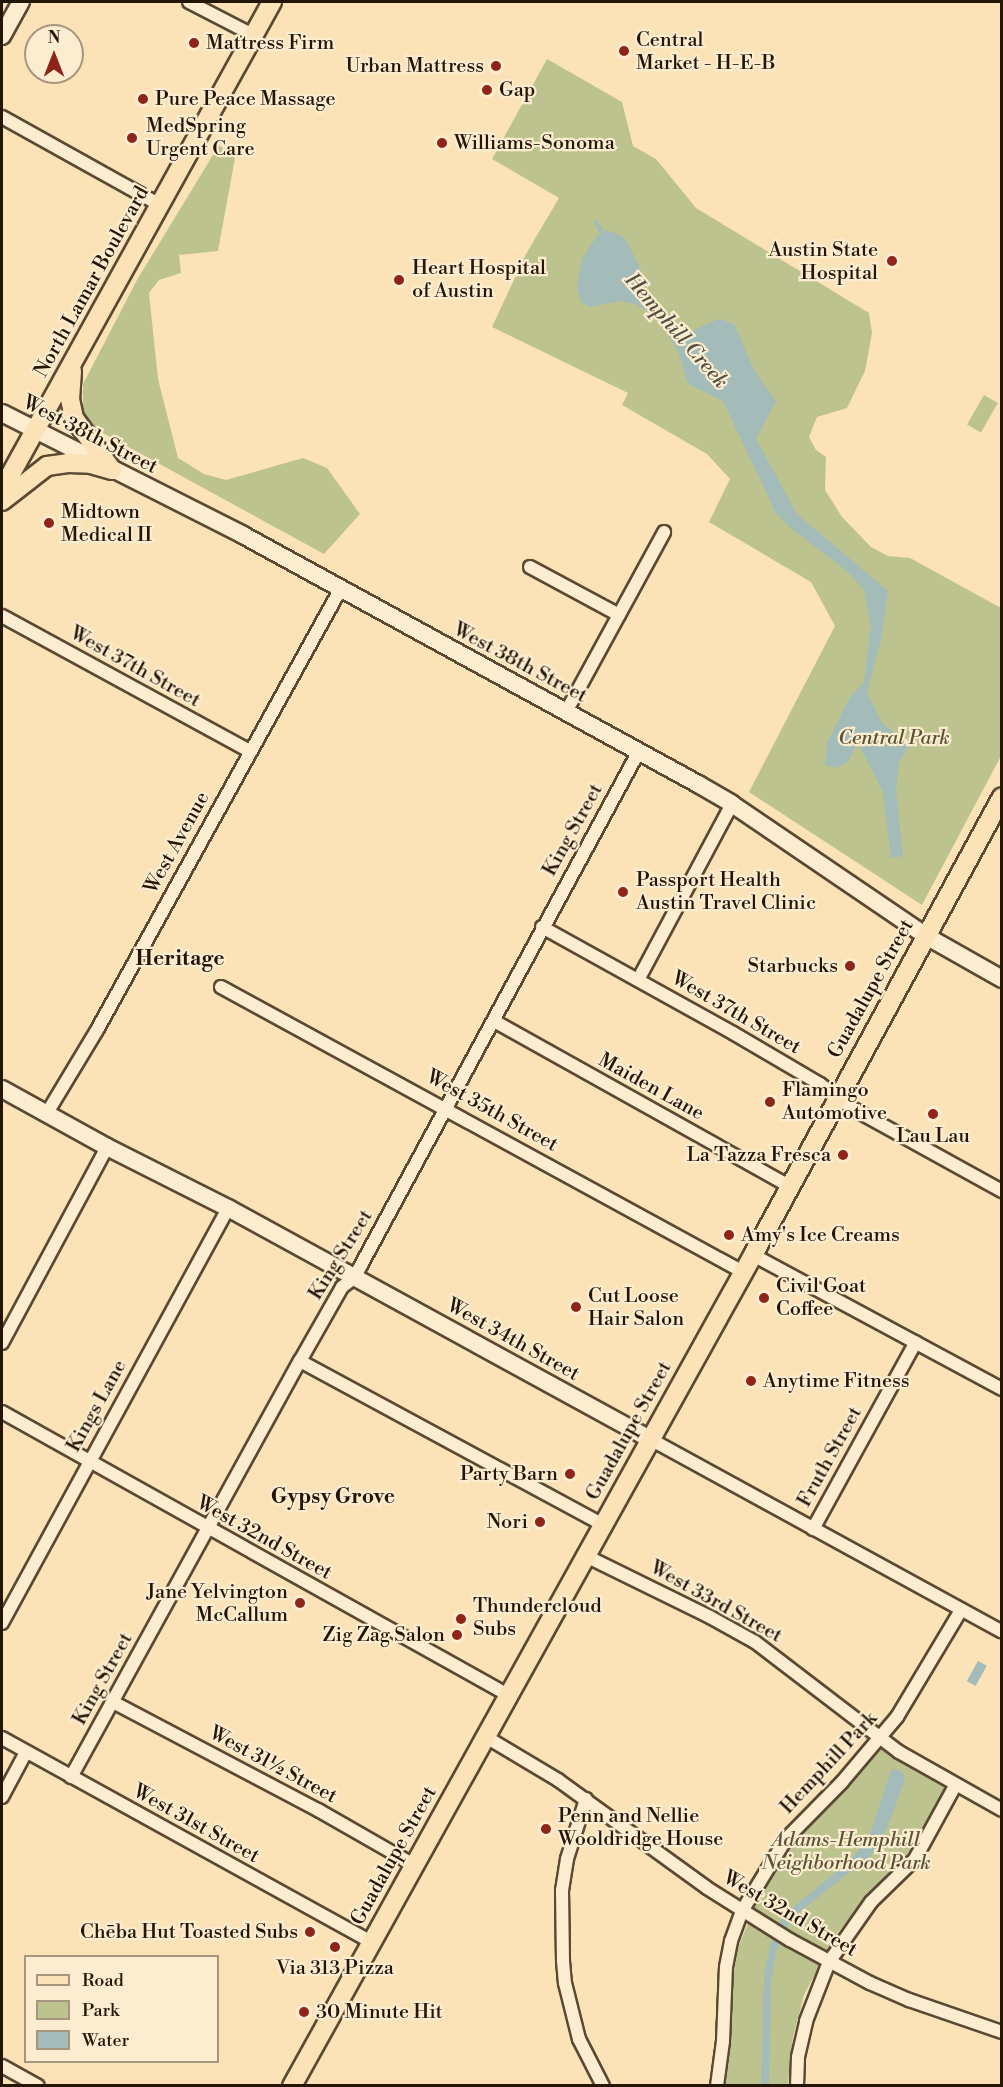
<!DOCTYPE html>
<html>
<head>
<meta charset="utf-8">
<style>
  body { margin:0 }
  #map { position:relative; width:1003px; height:2087px; overflow:hidden; background:#fbe2b7; font-family:"Libre Bodoni",serif }
  div>[style] { position:absolute }
  .green>* { inset:0; background:#bdc38f; transform-origin:0 0 }
  .water>* { inset:0; background:#a3bbb9; transform-origin:0 0 }
  .stream>* { height:4px; margin:-2px; padding:0 2px; transform-origin:2px; border-radius:2px; background:#a3bbb9 }
  .roads { filter:drop-shadow(2px 0 #5a4933) drop-shadow(-2px 0 #5a4933) drop-shadow(0 2px #5a4933) drop-shadow(0 -2px #5a4933) }
  .street>* { height:12px; margin:-6px; padding:0 6px; transform-origin:6px; border-radius:6px; background:#fcecd0 }
  .secondary>* { height:16px; margin:-8px; padding:0 8px; transform-origin:8px; border-radius:8px; background:#fcecd0 }
  .primary>* { height:18px; margin:-9px; padding:0 9px; transform-origin:9px; border-radius:9px; background:#fbe2b7 }
  .dots>* { width:16px; height:16px; translate:-50% -50%; box-sizing:border-box; border:3px solid #fcecd0; border-radius:50% }
  span { translate:-50% -50%; white-space:nowrap; text-align:center; line-height:1.15; -webkit-text-stroke:4.5px #fcecd0; paint-order:stroke }
  .poi-label { font-size:20px; color:#241607 }
  .left { translate:0 -50%; text-align:left }
  .right { translate:-100% -50%; text-align:right }
  .street-label { font-size:20px; color:#241607 }
  .park-label { font-size:20px; color:#5a5337; font-style:italic }
  .water-label { font-size:21px; color:#505045; font-style:italic }
  .neighbourhood-label { font-size:21px; color:#241607; font-weight:700 }
  .frame { position:absolute; inset:0; border:3px solid #241607; pointer-events:none }
  .legend { position:absolute; left:24px; top:1955px; width:195px; height:108px; box-sizing:border-box; background:#fcecd0; border:2px solid #a69680; margin:0; padding:8px 10px; list-style:none; font-size:18px; color:#241607 }
  .legend li { display:flex; align-items:center; gap:12px; height:30px }
  .legend b { width:30px; border:2px solid #a69680 }
  .north { position:absolute; left:24px; top:24px; width:60px; height:60px; box-sizing:border-box; background:#fcecd0; border:2px solid #a69680; border-radius:50%; rotate:0deg; font-size:16px; font-weight:700; line-height:24px; text-align:center; color:#241607 }
  .north::after { content:''; display:block; margin:auto; width:21px; height:27px; background:#8f2418; clip-path:polygon(50% 0,100% 100%,50% 72%,0 100%) }
</style>
</head>
<body>
<div id="map">
  <div class="green">
    <div style="clip-path:polygon(547px 59px,622px 102px,633px 146px,656px 159px,696px 208px,869px 313px,872px 333px,865px 371px,847px 408px,817px 417px,809px 437px,816px 450px,826px 457px,825px 490px,842px 517px,871px 547px,888px 556px,910px 558px,1001px 608px,1001px 756px,922px 905px,749px 792px,835px 626px,811px 582px,709px 522px,730px 479px,707px 454px,622px 405px,628px 393px,492px 327px,526px 254px,559px 198px,492px 159px)"></div>
    <div style="clip-path:polygon(219px 145px,235px 158px,218px 251px,179px 255px,181px 273px,159px 280px,149px 293px,158px 379px,178px 458px,204px 474px,226px 480px,303px 458px,327px 468px,360px 514px,324px 554px,92px 427px,83px 415px,83px 384px,137px 280px)"></div>
    <div style="left:984px;top:395px;width:16px;height:34px;rotate:30deg"></div>
    <div style="clip-path:polygon(884px 1749px,944px 1787px,943px 1793px,917px 1840px,897px 1868px,859px 1906px,835px 1936px,804px 1995px,793px 2037px,788px 2085px,722px 2086px,732px 1983px,738px 1948px,765px 1881px,786px 1849px,808px 1823px,879px 1750px)"></div>
  </div>
  <div class="water">
    <div style="clip-path:polygon(607px 230px,625px 238px,639px 266px,645px 289px,657px 308px,680px 336px,719px 319px,734px 324px,754px 370px,776px 401px,756px 439px,797px 514px,888px 591px,881px 639px,867px 693px,882px 723px,910px 745px,899px 762px,896px 791px,903px 856px,891px 858px,883px 792px,858px 743px,848px 762px,836px 768px,825px 765px,827px 743px,850px 697px,864px 682px,871px 625px,864px 590px,847px 571px,793px 530px,776px 513px,723px 401px,688px 384px,678px 351px,666px 330px,649px 312px,636px 304px,620px 301px,590px 307px,581px 302px,577px 288px,582px 259px,597px 236px)"></div>
    <div style="left:978px;top:1661px;width:10px;height:23px;rotate:29deg"></div>
    <div style="clip-path:polygon(896px 1769px,903px 1773px,905px 1780px,884px 1835px,870px 1856px,792px 1918px,776px 1952px,771px 1981px,769px 2085px,761px 2086px,764px 1974px,770px 1946px,783px 1916px,851px 1859px,869px 1837px,891px 1770px)"></div>
  </div>
  <div class="stream">
    <div style="left:596px;top:222px;width:13px;rotate:61deg"></div>
  </div>
  <div class="roads">
    <div class="street">
      <div style="left:189px;top:2px;width:72px;rotate:27.3deg"></div>
      <div style="left:2px;top:117px;width:181px;rotate:29.1deg"></div>
      <div style="left:530px;top:567px;width:101px;rotate:28.3deg"></div>
      <div style="left:2px;top:616px;width:282px;rotate:28.6deg"></div>
      <div style="left:566px;top:712px;width:205px;rotate:-61.4deg"></div>
      <div style="left:542px;top:927px;width:218px;rotate:29deg"></div>
      <div style="left:733px;top:1033px;width:101px;rotate:30.4deg"></div>
      <div style="left:820px;top:1084px;width:44px;rotate:36.6deg"></div>
      <div style="left:855px;top:1110px;width:168px;rotate:28.9deg"></div>
      <div style="left:638px;top:980px;width:200px;rotate:-61.9deg"></div>
      <div style="left:221px;top:987px;width:595px;rotate:28.63deg"></div>
      <div style="left:494px;top:1021px;width:338px;rotate:29.2deg"></div>
      <div style="left:47px;top:1113px;width:97px;rotate:-58.9deg"></div>
      <div style="left:97px;top:1030px;width:503px;rotate:-61.09deg"></div>
      <div style="left:753px;top:1255px;width:283px;rotate:28.3deg"></div>
      <div style="left:2px;top:1343px;width:222px;rotate:-61.8deg"></div>
      <div style="left:300px;top:1361px;width:345px;rotate:28.4deg"></div>
      <div style="left:2px;top:1412px;width:580px;rotate:29.22deg"></div>
      <div style="left:650px;top:1439px;width:401px;rotate:28.7deg"></div>
      <div style="left:813px;top:1529px;width:213px;rotate:-61.2deg"></div>
      <div style="left:586px;top:1556px;width:138px;rotate:26.2deg"></div>
      <div style="left:710px;top:1617px;width:51px;rotate:29.1deg"></div>
      <div style="left:755px;top:1642px;width:181px;rotate:37.4deg"></div>
      <div style="left:899px;top:1752px;width:118px;rotate:29.4deg"></div>
      <div style="left:2px;top:1623px;width:473px;rotate:-61.4deg"></div>
      <div style="left:113px;top:1702px;width:232px;rotate:27.8deg"></div>
      <div style="left:318px;top:1810px;width:111px;rotate:29.8deg"></div>
      <div style="left:486px;top:1737px;width:84px;rotate:30.8deg"></div>
      <div style="left:558px;top:1780px;width:184px;rotate:35.9deg"></div>
      <div style="left:707px;top:1888px;width:98px;rotate:32.1deg"></div>
      <div style="left:790px;top:1940px;width:91px;rotate:28.3deg"></div>
      <div style="left:870px;top:1983px;width:43px;rotate:23.6deg"></div>
      <div style="left:909px;top:2000px;width:98px;rotate:19deg"></div>
      <div style="left:2px;top:1738px;width:423px;rotate:28.9deg"></div>
      <div style="left:71px;top:1777px;width:475px;rotate:-61.2deg"></div>
      <div style="left:300px;top:1361px;width:85px;rotate:-60.4deg"></div>
      <div style="left:342px;top:1287px;width:15px;rotate:-37deg"></div>
      <div style="left:354px;top:1278px;width:13px;rotate:-61deg"></div>
      <div style="left:360px;top:1267px;width:587px;rotate:-61.6deg"></div>
      <div style="left:2px;top:1797px;width:51px;rotate:-61.9deg"></div>
      <div style="left:586px;top:1799px;width:63px;rotate:107.6deg"></div>
      <div style="left:567px;top:1859px;width:31px;rotate:99deg"></div>
      <div style="left:562px;top:1890px;width:71px;rotate:89.2deg"></div>
      <div style="left:563px;top:1961px;width:22px;rotate:85deg"></div>
      <div style="left:565px;top:1983px;width:58px;rotate:76deg"></div>
      <div style="left:579px;top:2039px;width:53px;rotate:62.9deg"></div>
      <div style="left:2px;top:2066px;width:41px;rotate:29.1deg"></div>
      <div style="left:717px;top:2086px;width:45px;rotate:-82.4deg"></div>
      <div style="left:723px;top:2041px;width:74px;rotate:-87.7deg"></div>
      <div style="left:726px;top:1967px;width:26px;rotate:-79deg"></div>
      <div style="left:731px;top:1941px;width:32px;rotate:-70deg"></div>
      <div style="left:742px;top:1911px;width:84px;rotate:-58.6deg"></div>
      <div style="left:786px;top:1839px;width:80px;rotate:-45.5deg"></div>
      <div style="left:842px;top:1782px;width:85px;rotate:-49.8deg"></div>
      <div style="left:897px;top:1717px;width:125px;rotate:-59.1deg"></div>
      <div style="left:797px;top:2086px;width:29px;rotate:-88deg"></div>
      <div style="left:798px;top:2057px;width:37px;rotate:-77deg"></div>
      <div style="left:806px;top:2021px;width:63px;rotate:-68.7deg"></div>
      <div style="left:829px;top:1962px;width:73px;rotate:-55deg"></div>
      <div style="left:871px;top:1902px;width:62px;rotate:-44.3deg"></div>
      <div style="left:915px;top:1859px;width:83px;rotate:-61.3deg"></div>
    </div>
    <div class="secondary">
      <div style="left:2px;top:36px;width:39px;rotate:-61deg"></div>
      <div style="left:2px;top:413px;width:270px;rotate:26.8deg"></div>
      <div style="left:243px;top:535px;width:519px;rotate:28.69deg"></div>
      <div style="left:698px;top:784px;width:39px;rotate:30deg"></div>
      <div style="left:732px;top:804px;width:235px;rotate:34.2deg"></div>
      <div style="left:926px;top:936px;width:87px;rotate:29.5deg"></div>
      <div style="left:2px;top:1089px;width:120px;rotate:28.9deg"></div>
      <div style="left:107px;top:1147px;width:136px;rotate:26.8deg"></div>
      <div style="left:228px;top:1208px;width:481px;rotate:28.7deg"></div>
    </div>
    <div class="primary">
      <div style="left:72px;top:371px;width:28px;rotate:94deg"></div>
      <div style="left:70px;top:399px;width:19px;rotate:78deg"></div>
      <div style="left:74px;top:418px;width:64px;rotate:53.8deg"></div>
      <div style="left:2px;top:490px;width:558px;rotate:-61.05deg"></div>
      <div style="left:2px;top:501px;width:57px;rotate:-37.9deg"></div>
      <div style="left:47px;top:466px;width:21px;rotate:-8deg"></div>
      <div style="left:68px;top:463px;width:23px;rotate:2deg"></div>
      <div style="left:91px;top:464px;width:22px;rotate:16deg"></div>
      <div style="left:292px;top:2086px;width:950px;rotate:-60.98deg"></div>
      <div style="left:753px;top:1255px;width:521px;rotate:-61.47deg"></div>
    </div>
  </div>
  <div class="dots">
    <div style="left:194px;top:43px;background:#8f2418"></div>
    <div style="left:624px;top:51px;background:#8f2418"></div>
    <div style="left:496px;top:66px;background:#8f2418"></div>
    <div style="left:487px;top:90px;background:#8f2418"></div>
    <div style="left:143px;top:99px;background:#8f2418"></div>
    <div style="left:132px;top:138px;background:#8f2418"></div>
    <div style="left:442px;top:143px;background:#8f2418"></div>
    <div style="left:892px;top:261px;background:#8f2418"></div>
    <div style="left:399px;top:280px;background:#8f2418"></div>
    <div style="left:49px;top:523px;background:#8f2418"></div>
    <div style="left:623px;top:892px;background:#8f2418"></div>
    <div style="left:850px;top:966px;background:#8f2418"></div>
    <div style="left:770px;top:1102px;background:#8f2418"></div>
    <div style="left:933px;top:1114px;background:#8f2418"></div>
    <div style="left:843px;top:1155px;background:#8f2418"></div>
    <div style="left:729px;top:1235px;background:#8f2418"></div>
    <div style="left:764px;top:1298px;background:#8f2418"></div>
    <div style="left:576px;top:1307px;background:#8f2418"></div>
    <div style="left:751px;top:1381px;background:#8f2418"></div>
    <div style="left:570px;top:1474px;background:#8f2418"></div>
    <div style="left:540px;top:1522px;background:#8f2418"></div>
    <div style="left:300px;top:1603px;background:#8f2418"></div>
    <div style="left:461px;top:1619px;background:#8f2418"></div>
    <div style="left:457px;top:1635px;background:#8f2418"></div>
    <div style="left:546px;top:1829px;background:#8f2418"></div>
    <div style="left:310px;top:1932px;background:#8f2418"></div>
    <div style="left:335px;top:1947px;background:#8f2418"></div>
    <div style="left:304px;top:2012px;background:#8f2418"></div>
  </div>
  <div class="poi-label">
    <span class="left" style="left:636px;top:52px">Central<br>Market - H-E-B</span>
    <span class="left" style="left:206px;top:43px">Mattress Firm</span>
    <span class="right" style="left:484px;top:66px">Urban Mattress</span>
    <span class="left" style="left:499px;top:90px">Gap</span>
    <span class="left" style="left:155px;top:99px">Pure Peace Massage</span>
    <span class="left" style="left:146px;top:138px">MedSpring<br>Urgent Care</span>
    <span class="left" style="left:454px;top:143px">Williams-Sonoma</span>
    <span class="right" style="left:878px;top:262px">Austin State<br>Hospital</span>
    <span class="left" style="left:412px;top:280px">Heart Hospital<br>of Austin</span>
    <span class="left" style="left:61px;top:524px">Midtown<br>Medical II</span>
    <span class="left" style="left:636px;top:892px">Passport Health<br>Austin Travel Clinic</span>
    <span class="right" style="left:838px;top:966px">Starbucks</span>
    <span class="left" style="left:782px;top:1102px">Flamingo<br>Automotive</span>
    <span style="left:933px;top:1136px">Lau Lau</span>
    <span class="right" style="left:831px;top:1155px">La Tazza Fresca</span>
    <span class="left" style="left:741px;top:1235px">Amy's Ice Creams</span>
    <span class="left" style="left:776px;top:1298px">Civil Goat<br>Coffee</span>
    <span class="left" style="left:588px;top:1308px">Cut Loose<br>Hair Salon</span>
    <span class="left" style="left:763px;top:1381px">Anytime Fitness</span>
    <span class="right" style="left:558px;top:1474px">Party Barn</span>
    <span class="right" style="left:528px;top:1522px">Nori</span>
    <span class="right" style="left:288px;top:1604px">Jane Yelvington<br>McCallum</span>
    <span class="left" style="left:473px;top:1618px">Thundercloud<br>Subs</span>
    <span class="right" style="left:445px;top:1635px">Zig Zag Salon</span>
    <span class="left" style="left:558px;top:1828px">Penn and Nellie<br>Wooldridge House</span>
    <span class="right" style="left:298px;top:1932px">Chēba Hut Toasted Subs</span>
    <span style="left:335px;top:1968px">Via 313 Pizza</span>
    <span class="left" style="left:316px;top:2012px">30 Minute Hit</span>
  </div>
  <div class="street-label">
    <span style="left:92px;top:282px;rotate:-61deg">North Lamar Boulevard</span>
    <span style="left:90px;top:435px;rotate:27deg">West 38th Street</span>
    <span style="left:520px;top:663px;rotate:28deg">West 38th Street</span>
    <span style="left:135px;top:667px;rotate:29deg">West 37th Street</span>
    <span style="left:573px;top:830px;rotate:-61deg">King Street</span>
    <span style="left:177px;top:843px;rotate:-61deg">West Avenue</span>
    <span style="left:871px;top:989px;rotate:-61deg">Guadalupe Street</span>
    <span style="left:736px;top:1013px;rotate:30deg">West 37th Street</span>
    <span style="left:651px;top:1087px;rotate:29deg">Maiden Lane</span>
    <span style="left:492px;top:1111px;rotate:29deg">West 35th Street</span>
    <span style="left:341px;top:1255px;rotate:-58deg">King Street</span>
    <span style="left:513px;top:1340px;rotate:29deg">West 34th Street</span>
    <span style="left:97px;top:1406px;rotate:-61deg">Kings Lane</span>
    <span style="left:629px;top:1431px;rotate:-61deg">Guadalupe Street</span>
    <span style="left:830px;top:1457px;rotate:-61deg">Fruth Street</span>
    <span style="left:264px;top:1538px;rotate:29deg">West 32nd Street</span>
    <span style="left:716px;top:1602px;rotate:29deg">West 33rd Street</span>
    <span style="left:103px;top:1679px;rotate:-61deg">King Street</span>
    <span style="left:829px;top:1763px;rotate:-47deg">Hemphill Park</span>
    <span style="left:273px;top:1765px;rotate:28deg">West 31½ Street</span>
    <span style="left:196px;top:1824px;rotate:29deg">West 31st Street</span>
    <span style="left:394px;top:1856px;rotate:-61deg">Guadalupe Street</span>
    <span style="left:790px;top:1914px;rotate:30deg">West 32nd Street</span>
  </div>
  <div class="park-label">
    <span style="left:894px;top:738px">Central Park</span>
    <span style="left:846px;top:1852px">Adams-Hemphill<br>Neighborhood Park</span>
  </div>
  <div class="water-label">
    <span style="left:676px;top:331px;rotate:49deg">Hemphill Creek</span>
  </div>
  <div class="neighbourhood-label">
    <span style="left:180px;top:959px">Heritage</span>
    <span style="left:333px;top:1497px">Gypsy Grove</span>
  </div>
  <div class="frame"></div>
  <ul class="legend">
  <li><b style="height:8px;background:#fbe2b7"></b>Road</li>
  <li><b style="height:16px;background:#bdc38f"></b>Park</li>
  <li><b style="height:16px;background:#a3bbb9"></b>Water</li>
  </ul>
  <div class="north">N</div>
</div>
</body>
</html>
